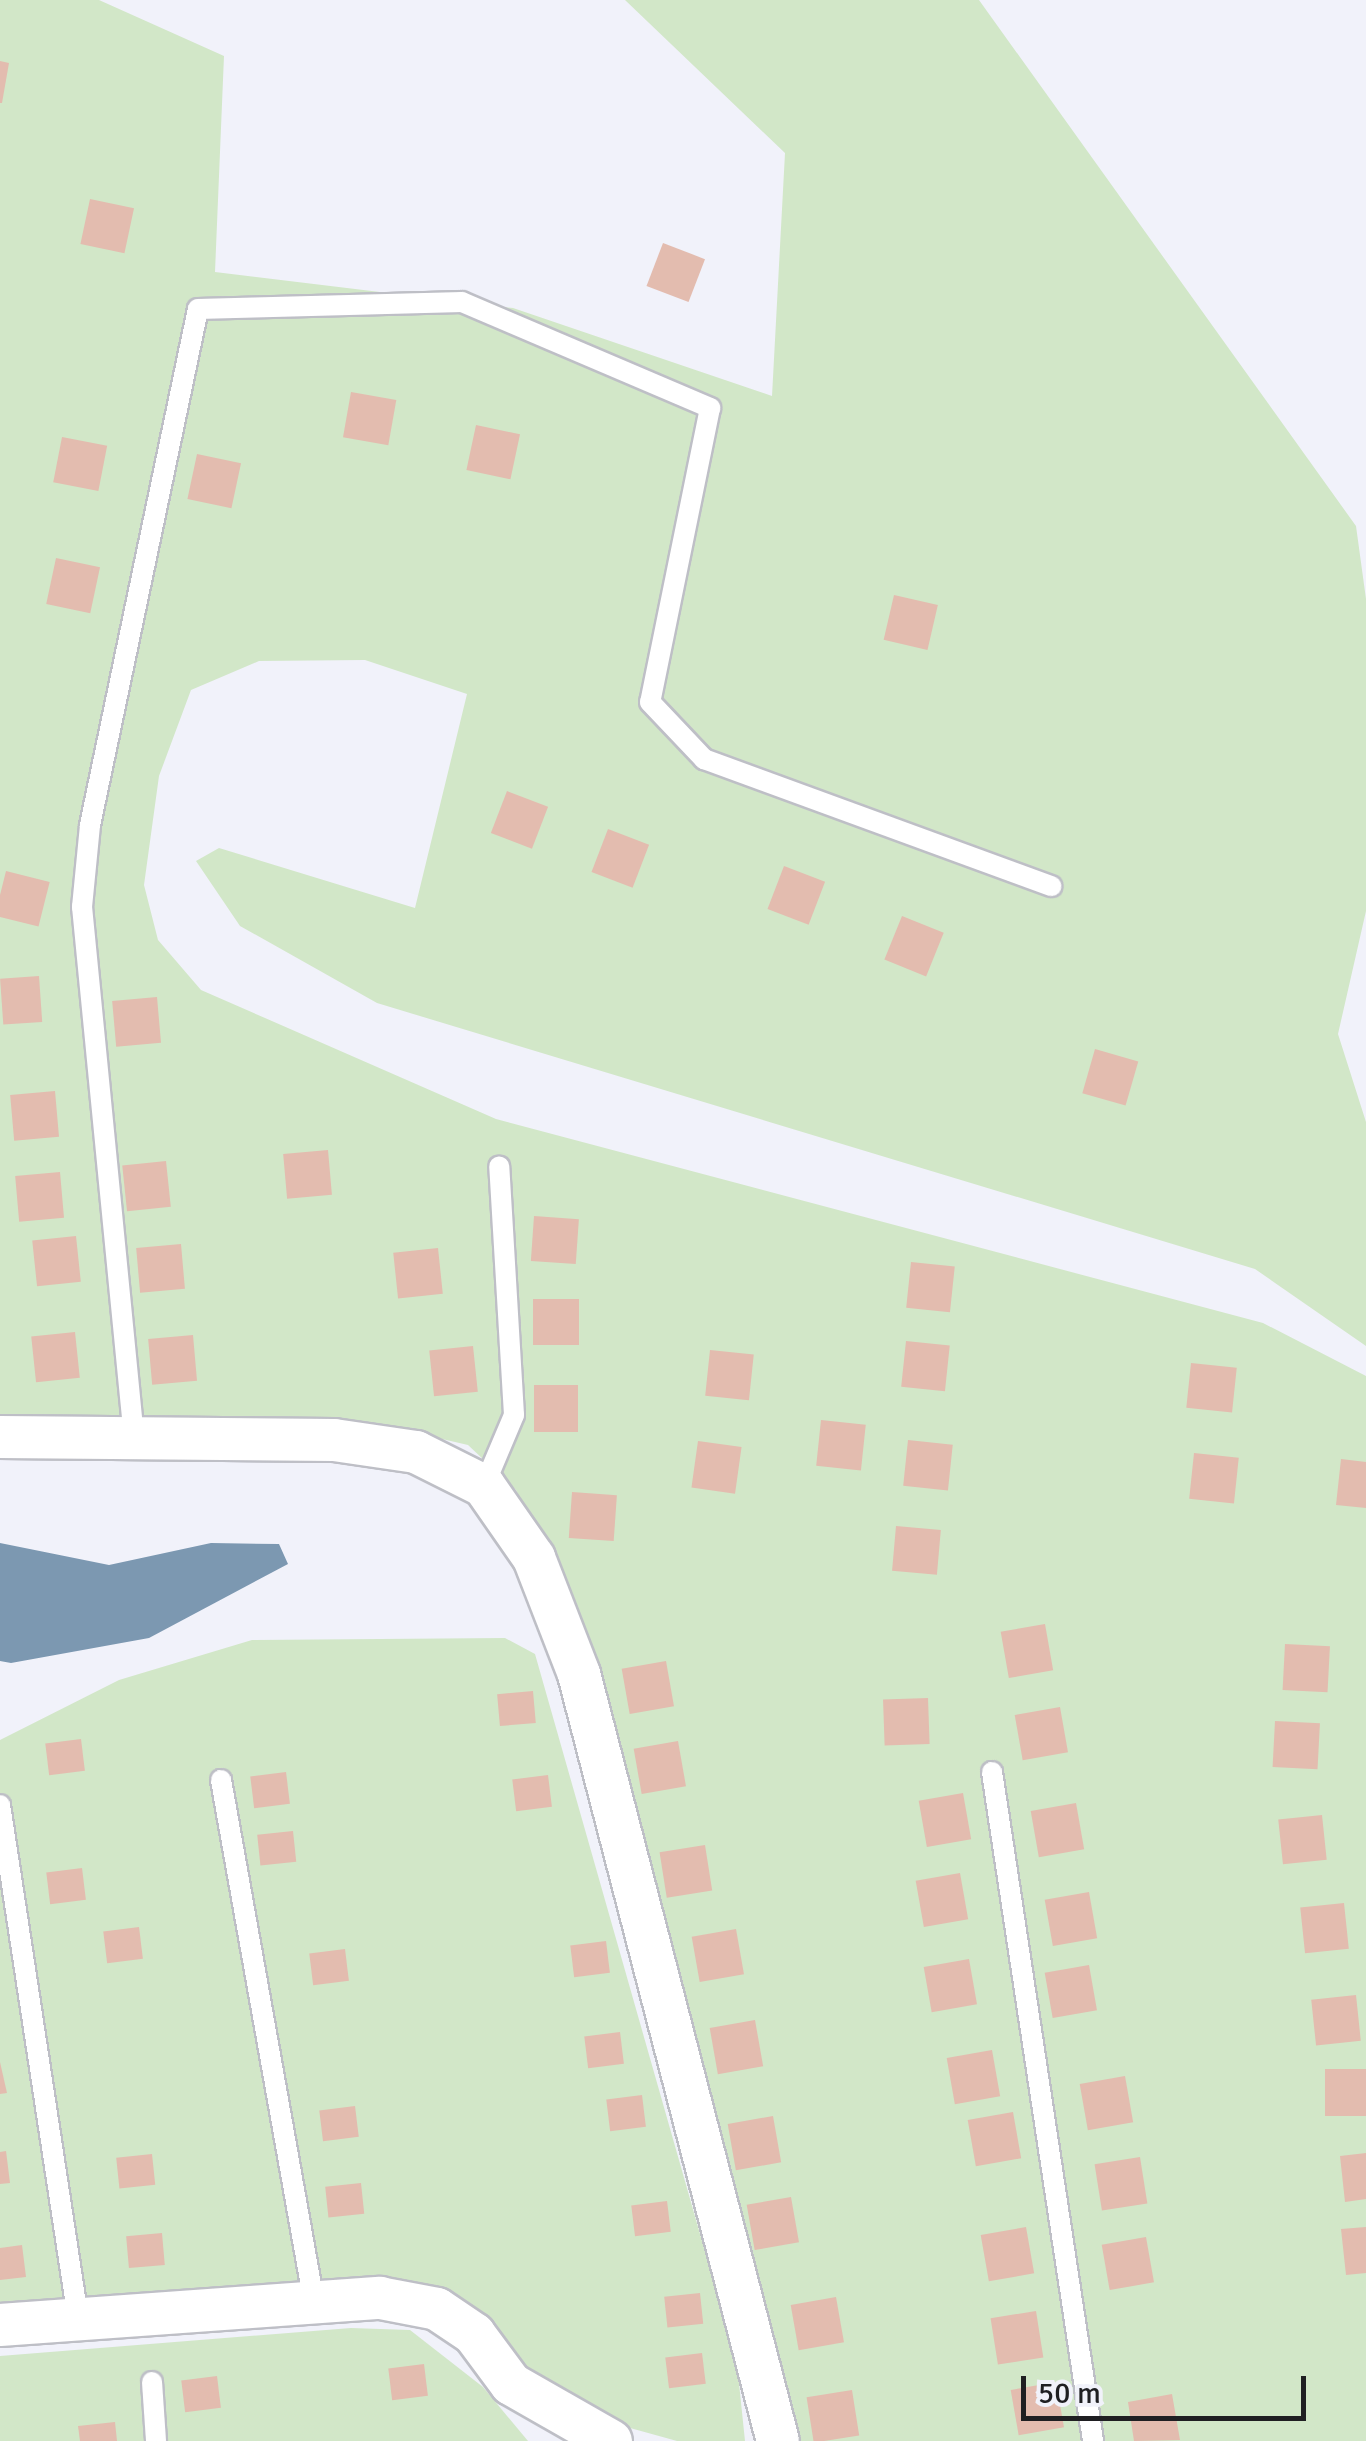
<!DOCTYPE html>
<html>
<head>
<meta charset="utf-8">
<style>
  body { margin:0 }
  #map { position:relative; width:1366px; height:2441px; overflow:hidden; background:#f1f2fa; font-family:Signika,sans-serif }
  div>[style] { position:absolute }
  .green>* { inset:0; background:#d2e7c8 }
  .water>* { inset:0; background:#7c98b1 }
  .building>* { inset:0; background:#e3bcaf; transform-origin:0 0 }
  .roads { filter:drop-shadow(2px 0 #bebfc6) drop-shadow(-2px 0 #bebfc6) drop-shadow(0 2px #bebfc6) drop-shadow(0 -2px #bebfc6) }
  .lane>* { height:20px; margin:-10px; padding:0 10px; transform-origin:10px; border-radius:10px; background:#fff }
  .street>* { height:42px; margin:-21px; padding:0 21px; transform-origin:21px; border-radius:21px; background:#fff }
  span { translate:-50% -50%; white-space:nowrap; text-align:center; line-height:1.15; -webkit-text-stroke:8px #f1f2fa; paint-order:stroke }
  .scale { position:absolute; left:1021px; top:2376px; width:285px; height:45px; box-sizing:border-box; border:5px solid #1f1f22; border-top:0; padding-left:12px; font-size:30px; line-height:35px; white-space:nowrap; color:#1f1f22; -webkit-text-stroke:8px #f1f2fa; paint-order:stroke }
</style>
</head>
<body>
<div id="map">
  <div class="green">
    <div style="clip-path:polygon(0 0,99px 0,224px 56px,215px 272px,513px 308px,772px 396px,785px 153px,625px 0,979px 0,1356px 526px,1366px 599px,1366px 911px,1338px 1034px,1366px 1122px,1366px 1346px,1255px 1269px,377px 1003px,240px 926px,196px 861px,219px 848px,415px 908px,467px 694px,365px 660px,259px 661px,191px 690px,159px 776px,144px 885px,158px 940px,201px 990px,496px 1119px,1263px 1323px,1366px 1376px,1366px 2441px,791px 2441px,561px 1590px,516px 1490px,468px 1445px,373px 1423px,0 1422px)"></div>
    <div style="clip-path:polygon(505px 1638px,535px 1654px,737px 2364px,745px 2441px,677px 2441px,576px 2413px,531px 2385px,473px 2308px,0 2312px,0 1740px,119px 1680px,252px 1640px)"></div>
    <div style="clip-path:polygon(351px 2328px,410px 2330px,483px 2387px,528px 2441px,0 2441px,0 2356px)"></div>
  </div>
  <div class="water">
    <div style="clip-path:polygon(0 1543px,109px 1565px,211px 1543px,279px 1544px,288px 1564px,149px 1638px,11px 1663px,0 1661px)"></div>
  </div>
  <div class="building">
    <div style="clip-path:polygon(0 61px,9px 63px,2px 103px,0 103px)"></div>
    <div style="left:90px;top:199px;width:45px;height:46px;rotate:12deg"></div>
    <div style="left:663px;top:243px;width:45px;height:46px;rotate:21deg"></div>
    <div style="left:351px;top:392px;width:46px;height:46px;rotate:10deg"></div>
    <div style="left:476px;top:425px;width:45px;height:46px;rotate:12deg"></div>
    <div style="left:62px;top:437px;width:46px;height:46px;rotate:11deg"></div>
    <div style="left:197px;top:454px;width:45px;height:46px;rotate:12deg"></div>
    <div style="left:56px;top:558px;width:45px;height:47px;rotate:12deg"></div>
    <div style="left:894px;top:595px;width:45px;height:46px;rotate:13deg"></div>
    <div style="left:507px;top:791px;width:44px;height:45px;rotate:21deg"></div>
    <div style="left:608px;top:829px;width:44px;height:46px;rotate:21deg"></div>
    <div style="left:784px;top:866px;width:44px;height:46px;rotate:21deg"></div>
    <div style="left:6px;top:871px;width:45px;height:46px;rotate:14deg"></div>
    <div style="left:902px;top:916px;width:45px;height:47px;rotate:22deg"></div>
    <div style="left:39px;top:976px;width:46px;height:39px;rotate:86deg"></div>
    <div style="left:157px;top:997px;width:46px;height:45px;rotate:85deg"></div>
    <div style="left:1095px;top:1049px;width:45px;height:46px;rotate:16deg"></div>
    <div style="left:55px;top:1091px;width:46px;height:45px;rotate:85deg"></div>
    <div style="left:328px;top:1150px;width:45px;height:45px;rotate:85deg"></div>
    <div style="left:166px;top:1161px;width:46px;height:44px;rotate:84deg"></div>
    <div style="left:60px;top:1172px;width:46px;height:45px;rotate:85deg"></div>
    <div style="left:534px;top:1216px;width:45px;height:45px;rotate:4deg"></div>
    <div style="left:76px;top:1236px;width:46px;height:44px;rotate:84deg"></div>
    <div style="left:181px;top:1244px;width:45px;height:45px;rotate:85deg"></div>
    <div style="left:438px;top:1248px;width:46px;height:45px;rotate:84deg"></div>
    <div style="left:911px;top:1262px;width:44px;height:46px;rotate:6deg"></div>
    <div style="left:533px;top:1299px;width:46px;height:46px"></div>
    <div style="left:75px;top:1332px;width:46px;height:44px;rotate:84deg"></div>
    <div style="left:193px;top:1335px;width:46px;height:45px;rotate:85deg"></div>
    <div style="left:906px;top:1341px;width:44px;height:46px;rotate:6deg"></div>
    <div style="left:473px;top:1346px;width:46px;height:44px;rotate:84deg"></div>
    <div style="left:710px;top:1350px;width:44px;height:46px;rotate:6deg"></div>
    <div style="left:1191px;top:1363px;width:46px;height:45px;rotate:6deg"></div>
    <div style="left:578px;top:1385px;width:47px;height:44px;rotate:90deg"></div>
    <div style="left:821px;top:1420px;width:45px;height:46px;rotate:6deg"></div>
    <div style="left:908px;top:1440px;width:45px;height:46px;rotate:6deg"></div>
    <div style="left:698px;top:1441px;width:44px;height:47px;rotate:8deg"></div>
    <div style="left:1194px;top:1453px;width:45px;height:46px;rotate:6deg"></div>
    <div style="clip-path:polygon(1341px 1459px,1366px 1462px,1366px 1508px,1336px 1505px)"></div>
    <div style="left:572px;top:1492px;width:45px;height:46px;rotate:4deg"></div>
    <div style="left:896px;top:1526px;width:45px;height:45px;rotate:5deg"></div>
    <div style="left:1045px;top:1624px;width:47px;height:45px;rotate:80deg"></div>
    <div style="left:1285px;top:1644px;width:45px;height:46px;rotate:3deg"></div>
    <div style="left:666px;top:1661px;width:46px;height:45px;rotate:80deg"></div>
    <div style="left:533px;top:1691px;width:32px;height:36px;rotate:85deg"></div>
    <div style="left:928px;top:1698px;width:46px;height:45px;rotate:88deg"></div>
    <div style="left:1060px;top:1707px;width:46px;height:46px;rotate:80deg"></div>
    <div style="left:1275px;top:1721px;width:45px;height:46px;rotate:3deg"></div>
    <div style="left:81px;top:1739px;width:32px;height:36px;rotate:83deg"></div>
    <div style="left:678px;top:1741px;width:46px;height:45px;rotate:80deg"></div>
    <div style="left:286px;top:1772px;width:32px;height:36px;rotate:83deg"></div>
    <div style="left:548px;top:1775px;width:32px;height:36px;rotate:83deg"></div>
    <div style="left:963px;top:1793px;width:47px;height:45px;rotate:80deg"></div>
    <div style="left:1076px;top:1803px;width:47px;height:46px;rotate:80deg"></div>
    <div style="left:1322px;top:1815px;width:45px;height:44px;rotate:84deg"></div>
    <div style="left:293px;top:1831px;width:31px;height:36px;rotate:84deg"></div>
    <div style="left:705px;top:1845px;width:46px;height:46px;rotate:81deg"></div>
    <div style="left:82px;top:1868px;width:32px;height:36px;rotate:83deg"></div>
    <div style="left:960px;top:1873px;width:47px;height:45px;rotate:80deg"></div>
    <div style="left:1089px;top:1892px;width:47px;height:45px;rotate:80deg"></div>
    <div style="left:1344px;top:1903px;width:46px;height:44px;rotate:84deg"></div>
    <div style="left:139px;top:1927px;width:32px;height:36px;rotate:83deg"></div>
    <div style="left:736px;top:1929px;width:46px;height:45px;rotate:80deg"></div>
    <div style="left:606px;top:1941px;width:32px;height:36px;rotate:83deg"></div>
    <div style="left:345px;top:1949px;width:32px;height:36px;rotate:83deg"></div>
    <div style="left:969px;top:1959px;width:46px;height:46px;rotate:80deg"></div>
    <div style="left:1089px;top:1965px;width:46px;height:45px;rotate:80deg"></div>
    <div style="left:1356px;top:1995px;width:46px;height:45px;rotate:84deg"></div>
    <div style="left:755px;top:2020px;width:47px;height:46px;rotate:80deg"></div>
    <div style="left:620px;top:2032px;width:32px;height:36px;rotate:83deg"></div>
    <div style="left:992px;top:2050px;width:47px;height:46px;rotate:80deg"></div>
    <div style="clip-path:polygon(0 2062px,7px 2093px,0 2094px)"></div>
    <div style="left:1366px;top:2069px;width:47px;height:41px;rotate:90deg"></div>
    <div style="left:1125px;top:2076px;width:47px;height:46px;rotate:80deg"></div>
    <div style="left:642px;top:2095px;width:32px;height:36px;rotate:83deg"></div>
    <div style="left:355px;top:2106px;width:31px;height:36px;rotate:83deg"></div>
    <div style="left:1013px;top:2112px;width:47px;height:46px;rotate:80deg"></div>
    <div style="left:773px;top:2116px;width:47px;height:46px;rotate:80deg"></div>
    <div style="clip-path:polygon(6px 2151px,10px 2183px,0 2184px,0 2152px)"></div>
    <div style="clip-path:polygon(1366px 2153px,1366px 2199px,1345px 2202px,1340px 2156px)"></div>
    <div style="left:152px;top:2154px;width:31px;height:36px;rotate:84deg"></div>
    <div style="left:1140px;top:2157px;width:47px;height:46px;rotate:81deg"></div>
    <div style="left:361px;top:2183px;width:31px;height:36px;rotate:84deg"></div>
    <div style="left:791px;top:2197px;width:46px;height:45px;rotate:80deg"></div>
    <div style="left:667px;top:2201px;width:31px;height:36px;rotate:83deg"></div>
    <div style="left:1026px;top:2227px;width:47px;height:46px;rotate:80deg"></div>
    <div style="clip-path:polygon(1366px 2227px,1366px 2273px,1346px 2275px,1341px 2229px)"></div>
    <div style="left:162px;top:2233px;width:32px;height:36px;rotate:85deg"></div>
    <div style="left:1146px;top:2237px;width:46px;height:45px;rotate:80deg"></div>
    <div style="clip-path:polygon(22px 2245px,26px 2277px,0 2280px,0 2248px)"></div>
    <div style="left:700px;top:2293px;width:31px;height:36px;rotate:84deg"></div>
    <div style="left:836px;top:2297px;width:46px;height:46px;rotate:80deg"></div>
    <div style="left:1036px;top:2311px;width:47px;height:46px;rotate:81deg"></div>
    <div style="left:702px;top:2353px;width:31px;height:37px;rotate:83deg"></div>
    <div style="left:424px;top:2364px;width:32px;height:36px;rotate:83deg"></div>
    <div style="left:217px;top:2376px;width:32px;height:36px;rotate:83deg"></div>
    <div style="left:1056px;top:2382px;width:46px;height:46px;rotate:80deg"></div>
    <div style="left:852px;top:2390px;width:46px;height:46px;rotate:81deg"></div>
    <div style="clip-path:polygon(1172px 2394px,1180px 2440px,1134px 2441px,1128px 2402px)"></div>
    <div style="clip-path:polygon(115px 2422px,117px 2441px,80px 2441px,78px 2426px)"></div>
  </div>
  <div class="roads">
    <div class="lane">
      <div style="left:134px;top:1438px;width:534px;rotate:-95.59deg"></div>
      <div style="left:82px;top:907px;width:82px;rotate:-84.4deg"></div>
      <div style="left:90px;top:825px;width:527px;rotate:-78.18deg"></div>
      <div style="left:198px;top:309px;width:264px;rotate:-1.5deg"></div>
      <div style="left:462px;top:302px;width:270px;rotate:23.1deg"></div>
      <div style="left:710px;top:408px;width:300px;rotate:101.5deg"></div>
      <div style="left:650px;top:702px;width:79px;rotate:46.5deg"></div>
      <div style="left:704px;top:759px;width:370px;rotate:20.1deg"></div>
      <div style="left:484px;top:1486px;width:77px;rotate:-67.1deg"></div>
      <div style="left:514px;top:1415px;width:249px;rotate:-93.4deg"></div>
      <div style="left:992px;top:1772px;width:677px;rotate:81.41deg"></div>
      <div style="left:221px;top:1780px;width:530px;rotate:79.9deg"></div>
      <div style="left:0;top:1805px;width:519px;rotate:81.35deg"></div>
      <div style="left:152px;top:2382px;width:59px;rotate:86.1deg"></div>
    </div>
    <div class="street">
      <div style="left:0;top:1437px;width:334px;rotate:0.5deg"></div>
      <div style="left:334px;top:1440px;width:83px;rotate:8.3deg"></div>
      <div style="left:416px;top:1452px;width:76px;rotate:26.6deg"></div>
      <div style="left:484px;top:1486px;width:88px;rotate:55.2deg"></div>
      <div style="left:534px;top:1558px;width:124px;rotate:68.8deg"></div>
      <div style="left:579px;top:1674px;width:792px;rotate:75.46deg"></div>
      <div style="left:0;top:2325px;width:381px;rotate:-4.1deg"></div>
      <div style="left:380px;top:2298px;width:58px;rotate:10.9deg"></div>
      <div style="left:437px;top:2309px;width:45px;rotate:34deg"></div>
      <div style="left:474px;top:2334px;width:62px;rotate:53.5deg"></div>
      <div style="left:511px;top:2384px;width:115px;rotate:29.7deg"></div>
    </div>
  </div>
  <div class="scale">50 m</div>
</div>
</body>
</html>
